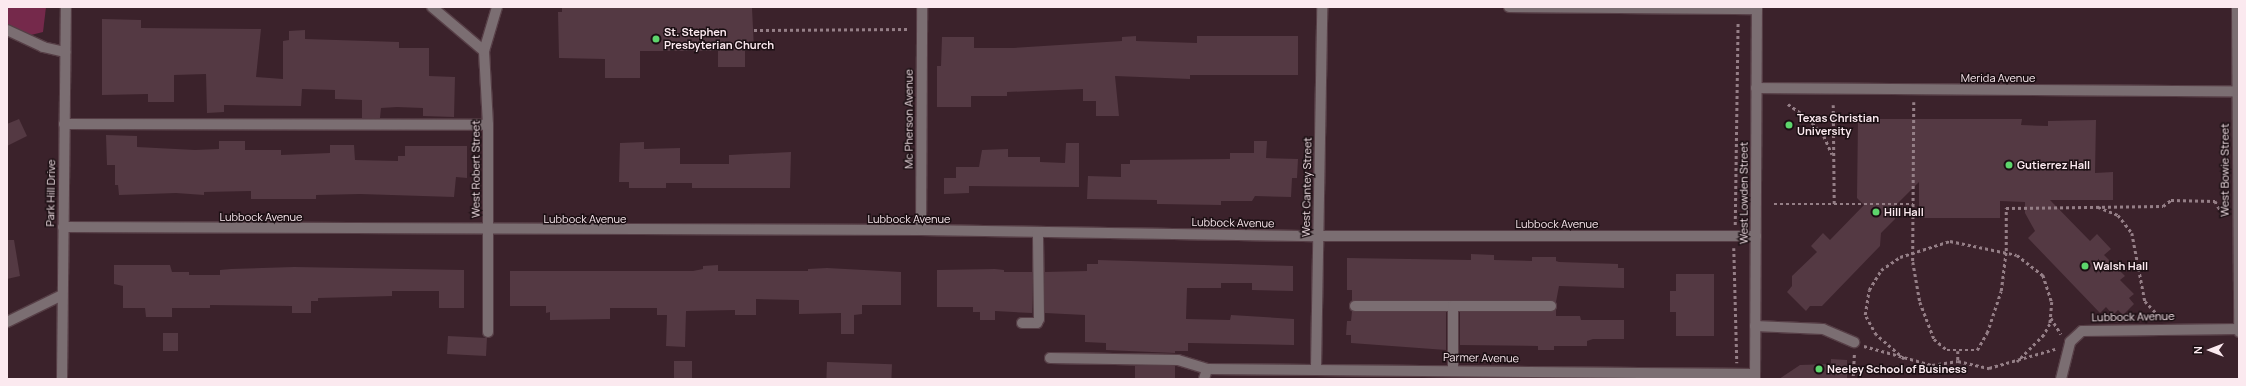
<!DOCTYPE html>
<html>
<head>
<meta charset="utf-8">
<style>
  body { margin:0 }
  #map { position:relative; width:2246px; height:386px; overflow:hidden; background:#3b222b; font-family:Manrope,sans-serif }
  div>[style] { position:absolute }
  .green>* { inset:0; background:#75294b }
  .building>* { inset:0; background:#543943; transform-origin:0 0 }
  .path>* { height:2.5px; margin-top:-1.25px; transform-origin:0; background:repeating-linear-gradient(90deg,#957f87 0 3px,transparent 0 6px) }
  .roads { filter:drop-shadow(1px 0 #563e46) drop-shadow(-1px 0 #563e46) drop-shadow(0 1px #563e46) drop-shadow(0 -1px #563e46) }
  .minor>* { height:10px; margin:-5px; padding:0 5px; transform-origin:5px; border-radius:5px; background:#7b6e72 }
  .dots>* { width:11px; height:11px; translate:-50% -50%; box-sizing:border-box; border:2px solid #1b0f13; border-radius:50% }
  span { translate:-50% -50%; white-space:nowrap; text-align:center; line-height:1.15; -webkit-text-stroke:3px #1b0f13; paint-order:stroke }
  .poi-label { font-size:11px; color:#fbe9ef; font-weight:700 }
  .left { translate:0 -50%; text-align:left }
  .street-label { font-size:11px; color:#fbe9ef }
  .frame { position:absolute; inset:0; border:8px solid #fbe9ef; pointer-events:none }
  .north { position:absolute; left:2190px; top:330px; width:40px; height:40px; -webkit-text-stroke:3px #1b0f13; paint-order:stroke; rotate:270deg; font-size:11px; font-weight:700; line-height:16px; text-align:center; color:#fbe9ef }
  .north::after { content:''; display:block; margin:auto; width:14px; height:18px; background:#fbe9ef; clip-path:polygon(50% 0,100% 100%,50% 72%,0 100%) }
</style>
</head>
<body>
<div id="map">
  <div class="green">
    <div style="clip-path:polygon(7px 7px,46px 7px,43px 32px,27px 36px,7px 24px)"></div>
  </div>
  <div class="building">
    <div style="clip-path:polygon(562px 7px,752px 8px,754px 49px,745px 51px,745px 67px,718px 67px,718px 51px,640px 51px,640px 78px,605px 78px,605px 59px,559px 58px,558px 12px,562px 12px)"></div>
    <div style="clip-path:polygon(102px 19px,141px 20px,141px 28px,261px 29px,256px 77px,283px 79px,283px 41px,289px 40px,289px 31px,305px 30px,305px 39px,399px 42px,399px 48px,429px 48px,429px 76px,455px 77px,454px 117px,423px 116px,423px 108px,397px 107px,381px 108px,380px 118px,362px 118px,362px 100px,335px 99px,335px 90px,302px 89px,301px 106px,224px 105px,224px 112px,207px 113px,206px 74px,174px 75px,174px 102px,148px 102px,148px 94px,102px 95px)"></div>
    <div style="clip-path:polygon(1136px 36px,1136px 41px,1197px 43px,1197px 36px,1298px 36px,1298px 75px,1190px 75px,1190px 79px,1115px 76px,1119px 116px,1096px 116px,1096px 101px,1083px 101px,1083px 89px,1007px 92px,1007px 96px,971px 96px,971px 107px,937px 107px,937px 66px,941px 66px,942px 37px,974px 37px,974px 48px,1013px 48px,1122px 41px,1122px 37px)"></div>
    <div style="clip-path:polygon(19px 119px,27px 136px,7px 146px,7px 124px)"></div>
    <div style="clip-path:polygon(1858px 119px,2022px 119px,2021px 125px,2048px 126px,2048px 121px,2096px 120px,2095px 173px,2113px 172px,2113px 200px,2050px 200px,2090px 241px,2097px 234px,2111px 249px,2104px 255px,2125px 276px,2120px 280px,2134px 294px,2129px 298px,2134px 304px,2123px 315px,2118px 310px,2113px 315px,2106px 307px,2100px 313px,2028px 238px,2035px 231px,2025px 213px,2025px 202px,2000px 201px,2000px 218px,1919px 218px,1919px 182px,1895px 206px,1895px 219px,1881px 233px,1880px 246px,1822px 306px,1810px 306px,1806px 311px,1787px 292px,1792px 286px,1792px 276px,1817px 252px,1811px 246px,1823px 233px,1830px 240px,1864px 205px,1857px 198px)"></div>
    <div style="clip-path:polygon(106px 135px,137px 136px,137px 147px,195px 150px,219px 149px,219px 141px,245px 141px,245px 150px,281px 150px,281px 155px,330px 153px,330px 145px,354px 145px,355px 160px,398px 161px,398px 156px,405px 156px,405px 146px,467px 146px,467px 178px,456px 177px,454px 197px,360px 194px,316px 195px,316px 199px,251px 199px,251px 191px,204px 192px,204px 195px,176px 193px,119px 195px,118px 185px,115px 185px,115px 165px,107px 165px)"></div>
    <div style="clip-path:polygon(1254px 141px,1267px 141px,1266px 158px,1298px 159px,1297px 178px,1292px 178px,1291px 197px,1255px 196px,1252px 201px,1221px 201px,1221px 205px,1157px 204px,1157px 200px,1087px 199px,1088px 176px,1121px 177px,1121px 164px,1130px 164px,1130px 160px,1230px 159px,1230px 153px,1254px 153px)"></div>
    <div style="clip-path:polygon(644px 142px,644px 149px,680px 148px,680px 164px,729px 164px,729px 155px,791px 152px,790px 188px,692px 188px,692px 183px,666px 183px,666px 188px,629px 188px,629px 182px,619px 182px,620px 143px)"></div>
    <div style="clip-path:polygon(1066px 143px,1079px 143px,1079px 187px,969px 186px,969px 193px,944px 194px,944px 178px,956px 178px,956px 167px,979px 167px,982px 150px,1008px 149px,1008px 157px,1040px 157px,1040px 162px,1065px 163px)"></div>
    <div style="clip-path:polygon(7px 240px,14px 240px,20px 276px,7px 279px)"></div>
    <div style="clip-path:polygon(1471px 254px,1494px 255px,1494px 260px,1532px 261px,1532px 257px,1556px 257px,1556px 261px,1559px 262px,1618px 264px,1618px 268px,1624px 268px,1624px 288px,1559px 286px,1556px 302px,1352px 300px,1352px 290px,1347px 290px,1347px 258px,1471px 260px)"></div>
    <div style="clip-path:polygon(1098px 260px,1293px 266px,1293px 291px,1252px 290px,1252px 283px,1221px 283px,1221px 288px,1187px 288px,1186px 319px,1230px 320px,1231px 315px,1294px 319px,1294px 345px,1188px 343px,1188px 351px,1175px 351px,1175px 353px,1106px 350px,1106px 343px,1085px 342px,1085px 315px,1045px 313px,1045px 272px,1087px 271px,1087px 264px,1098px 264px)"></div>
    <div style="clip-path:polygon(114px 265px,170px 265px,172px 272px,189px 272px,189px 275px,220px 275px,220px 270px,231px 269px,294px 267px,464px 270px,464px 308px,439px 308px,439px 291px,392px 291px,392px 296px,318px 298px,318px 301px,311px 301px,311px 313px,292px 313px,292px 306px,210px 305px,210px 308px,172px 308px,172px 317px,146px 317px,145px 308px,123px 308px,123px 286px,114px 284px)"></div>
    <div style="clip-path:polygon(718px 265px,718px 271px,808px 271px,808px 269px,827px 268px,901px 272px,901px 305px,862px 305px,862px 314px,854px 315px,854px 334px,841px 334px,841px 313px,799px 314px,799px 300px,756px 299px,756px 315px,735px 315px,735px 310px,686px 311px,685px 347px,666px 346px,667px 315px,657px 315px,657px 308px,610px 308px,610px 319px,550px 320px,550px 312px,546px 313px,546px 306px,510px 306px,510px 271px,693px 271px,703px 269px,703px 266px)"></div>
    <div style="clip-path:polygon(995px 269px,1004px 270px,1004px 272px,1032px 272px,1032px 313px,995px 311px,995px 320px,980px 320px,980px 312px,973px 312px,973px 307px,937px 307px,937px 270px)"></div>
    <div style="clip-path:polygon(1676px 274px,1714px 274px,1714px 336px,1676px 336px,1676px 312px,1670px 312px,1670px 291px,1676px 291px)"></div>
    <div style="clip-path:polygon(1556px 310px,1556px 316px,1580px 316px,1581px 320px,1624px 320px,1624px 339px,1593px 339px,1587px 341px,1587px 346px,1554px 346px,1554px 350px,1538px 350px,1538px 346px,1460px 345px,1460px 312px)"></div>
    <div style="clip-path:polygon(1352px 311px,1446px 312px,1446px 350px,1351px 343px,1351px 335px,1346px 335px,1347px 321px,1351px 321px)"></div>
    <div style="left:163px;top:333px;width:15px;height:18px"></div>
    <div style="left:448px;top:336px;width:39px;height:18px;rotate:3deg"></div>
    <div style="clip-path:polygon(1831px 359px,1847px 360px,1847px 379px,1779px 379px,1800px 365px,1831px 364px)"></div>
    <div style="left:674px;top:361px;width:18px;height:18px"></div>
    <div style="left:827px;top:362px;width:65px;height:17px;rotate:2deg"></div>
    <div style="left:1135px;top:366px;width:40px;height:13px"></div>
  </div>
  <div class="path">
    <div style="left:754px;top:30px;width:155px;rotate:-0.4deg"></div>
    <div style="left:1914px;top:102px;width:160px;rotate:90.4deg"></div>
    <div style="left:1913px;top:262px;width:41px;rotate:80.1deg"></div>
    <div style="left:1920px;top:302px;width:40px;rotate:69deg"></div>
    <div style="left:1934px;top:339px;width:17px;rotate:40deg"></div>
    <div style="left:1947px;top:350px;width:30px"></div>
    <div style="left:1977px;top:350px;width:20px;rotate:-60deg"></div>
    <div style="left:1987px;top:333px;width:44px;rotate:-71.6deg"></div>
    <div style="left:2001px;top:291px;width:40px;rotate:-82.9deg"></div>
    <div style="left:2006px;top:251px;width:43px;rotate:-90deg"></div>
    <div style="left:2006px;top:208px;width:157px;rotate:-0.7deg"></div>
    <div style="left:2163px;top:206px;width:10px;rotate:-37deg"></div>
    <div style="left:2171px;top:200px;width:44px;rotate:1.3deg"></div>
    <div style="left:2215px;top:201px;width:12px;rotate:59deg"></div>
    <div style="left:1788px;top:104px;width:24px;rotate:35deg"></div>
    <div style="left:1808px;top:118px;width:24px;rotate:48deg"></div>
    <div style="left:1824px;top:136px;width:20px;rotate:66deg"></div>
    <div style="left:1774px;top:204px;width:60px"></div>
    <div style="left:1834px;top:204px;width:99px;rotate:-90.6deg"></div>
    <div style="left:1834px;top:204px;width:79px"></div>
    <div style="left:2098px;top:207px;width:22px;rotate:22deg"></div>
    <div style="left:2118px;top:215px;width:23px;rotate:52deg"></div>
    <div style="left:2132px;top:233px;width:69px;rotate:79.2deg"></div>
    <div style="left:2145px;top:301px;width:22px;rotate:47deg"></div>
    <div style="left:1735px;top:225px;width:203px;rotate:-89.2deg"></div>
    <div style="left:1734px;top:248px;width:115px;rotate:88.5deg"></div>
    <div style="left:2051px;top:318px;width:19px;rotate:58deg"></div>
    <div style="left:1864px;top:346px;width:71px;rotate:15.6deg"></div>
    <div style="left:1932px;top:365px;width:26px;rotate:-9deg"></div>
    <div style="left:1958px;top:361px;width:32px;rotate:13deg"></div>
    <div style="left:1989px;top:368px;width:69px;rotate:-16.1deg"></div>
    <div style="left:1958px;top:351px;width:10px;rotate:90deg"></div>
    <div style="left:1904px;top:359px;width:37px;rotate:-139deg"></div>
    <div style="left:1876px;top:335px;width:23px;rotate:-119deg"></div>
    <div style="left:1865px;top:315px;width:25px;rotate:-81deg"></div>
    <div style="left:1869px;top:290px;width:23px;rotate:-59deg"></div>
    <div style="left:1881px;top:270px;width:23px;rotate:-34deg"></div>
    <div style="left:1900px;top:257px;width:52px;rotate:-17.7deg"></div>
    <div style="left:1950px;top:241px;width:68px;rotate:11.8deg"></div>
    <div style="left:2017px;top:255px;width:33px;rotate:38deg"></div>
    <div style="left:2043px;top:275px;width:28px;rotate:72deg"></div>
    <div style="left:2052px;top:302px;width:22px;rotate:95deg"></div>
    <div style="left:2050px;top:324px;width:13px;rotate:119deg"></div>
    <div style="left:2044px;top:335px;width:38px;rotate:135deg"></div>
    <div style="left:1853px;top:376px;width:22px;rotate:-87deg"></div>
  </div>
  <div class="roads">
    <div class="minor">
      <div style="left:432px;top:7px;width:68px;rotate:40.2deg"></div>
      <div style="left:1509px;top:7px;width:248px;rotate:0.5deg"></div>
      <div style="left:2237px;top:7px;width:325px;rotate:89.6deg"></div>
      <div style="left:7px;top:30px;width:40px;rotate:25deg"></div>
      <div style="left:43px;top:47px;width:23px;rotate:13deg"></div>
      <div style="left:1756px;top:88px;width:483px;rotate:0.4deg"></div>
      <div style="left:64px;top:124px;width:424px;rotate:0.1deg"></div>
      <div style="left:63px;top:227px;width:858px;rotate:0.2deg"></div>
      <div style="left:921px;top:230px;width:397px;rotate:0.9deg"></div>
      <div style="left:1318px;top:236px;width:438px"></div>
      <div style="left:921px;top:230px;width:223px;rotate:-89.7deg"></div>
      <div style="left:1355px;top:306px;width:98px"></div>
      <div style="left:1453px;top:306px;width:63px;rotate:90deg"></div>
      <div style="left:1453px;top:306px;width:98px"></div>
      <div style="left:7px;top:322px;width:61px;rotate:-26.1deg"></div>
      <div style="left:1022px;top:323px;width:15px"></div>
      <div style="left:1037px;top:323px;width:4px;rotate:-63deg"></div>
      <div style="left:1039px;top:319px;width:87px;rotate:-90.7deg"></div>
      <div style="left:1755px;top:326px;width:68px;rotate:2.5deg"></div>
      <div style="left:1823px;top:329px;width:34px;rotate:23deg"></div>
      <div style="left:488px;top:332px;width:207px;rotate:-90deg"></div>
      <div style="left:488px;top:125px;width:74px;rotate:-93.1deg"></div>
      <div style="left:484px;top:51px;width:46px;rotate:-73.5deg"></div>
      <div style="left:1050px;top:358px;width:128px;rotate:0.9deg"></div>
      <div style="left:1178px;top:360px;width:30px;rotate:17deg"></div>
      <div style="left:1207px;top:369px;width:547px;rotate:0.52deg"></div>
      <div style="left:1316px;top:368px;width:361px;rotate:-89deg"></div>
      <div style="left:62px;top:379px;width:372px;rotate:-89.4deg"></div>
      <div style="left:1204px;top:379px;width:10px;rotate:-73deg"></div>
      <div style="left:1755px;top:379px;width:372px;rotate:-89.7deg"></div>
      <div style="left:2061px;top:379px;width:38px;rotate:-76deg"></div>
      <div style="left:2070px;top:342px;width:16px;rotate:-43deg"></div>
      <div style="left:2082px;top:331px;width:157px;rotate:-0.7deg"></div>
    </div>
  </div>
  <div class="dots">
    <div style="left:656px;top:39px;background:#5dd56c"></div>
    <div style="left:1789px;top:125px;background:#5dd56c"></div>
    <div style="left:2009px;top:165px;background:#5dd56c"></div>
    <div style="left:1876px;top:212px;background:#5dd56c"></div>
    <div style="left:2085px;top:266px;background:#5dd56c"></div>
    <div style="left:1819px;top:369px;background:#5dd56c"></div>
  </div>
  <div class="poi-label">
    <span class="left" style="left:664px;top:39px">St. Stephen<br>Presbyterian Church</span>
    <span class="left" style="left:1797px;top:125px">Texas Christian<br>University</span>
    <span class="left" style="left:2017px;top:165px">Gutierrez Hall</span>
    <span class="left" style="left:1884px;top:212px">Hill Hall</span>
    <span class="left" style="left:2093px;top:266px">Walsh Hall</span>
    <span class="left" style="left:1827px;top:369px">Neeley School of Business</span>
  </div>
  <div class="street-label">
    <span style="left:1998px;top:78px">Merida Avenue</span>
    <span style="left:909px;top:119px;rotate:-90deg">Mc Pherson Avenue</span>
    <span style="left:476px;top:169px;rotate:-90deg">West Robert Street</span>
    <span style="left:2225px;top:170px;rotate:-90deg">West Bowie Street</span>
    <span style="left:1307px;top:187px;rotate:-89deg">West Cantey Street</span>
    <span style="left:51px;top:193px;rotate:-89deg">Park Hill Drive</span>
    <span style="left:1744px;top:193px;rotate:-90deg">West Lowden Street</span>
    <span style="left:261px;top:217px">Lubbock Avenue</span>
    <span style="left:585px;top:219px">Lubbock Avenue</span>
    <span style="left:909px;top:219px">Lubbock Avenue</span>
    <span style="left:1233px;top:223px;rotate:1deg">Lubbock Avenue</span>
    <span style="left:1557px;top:224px">Lubbock Avenue</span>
    <span style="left:2133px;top:317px;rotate:-1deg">Lubbock Avenue</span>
    <span style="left:1481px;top:358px;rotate:1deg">Parmer Avenue</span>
  </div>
  <div class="frame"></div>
  <div class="north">N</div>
</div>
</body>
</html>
